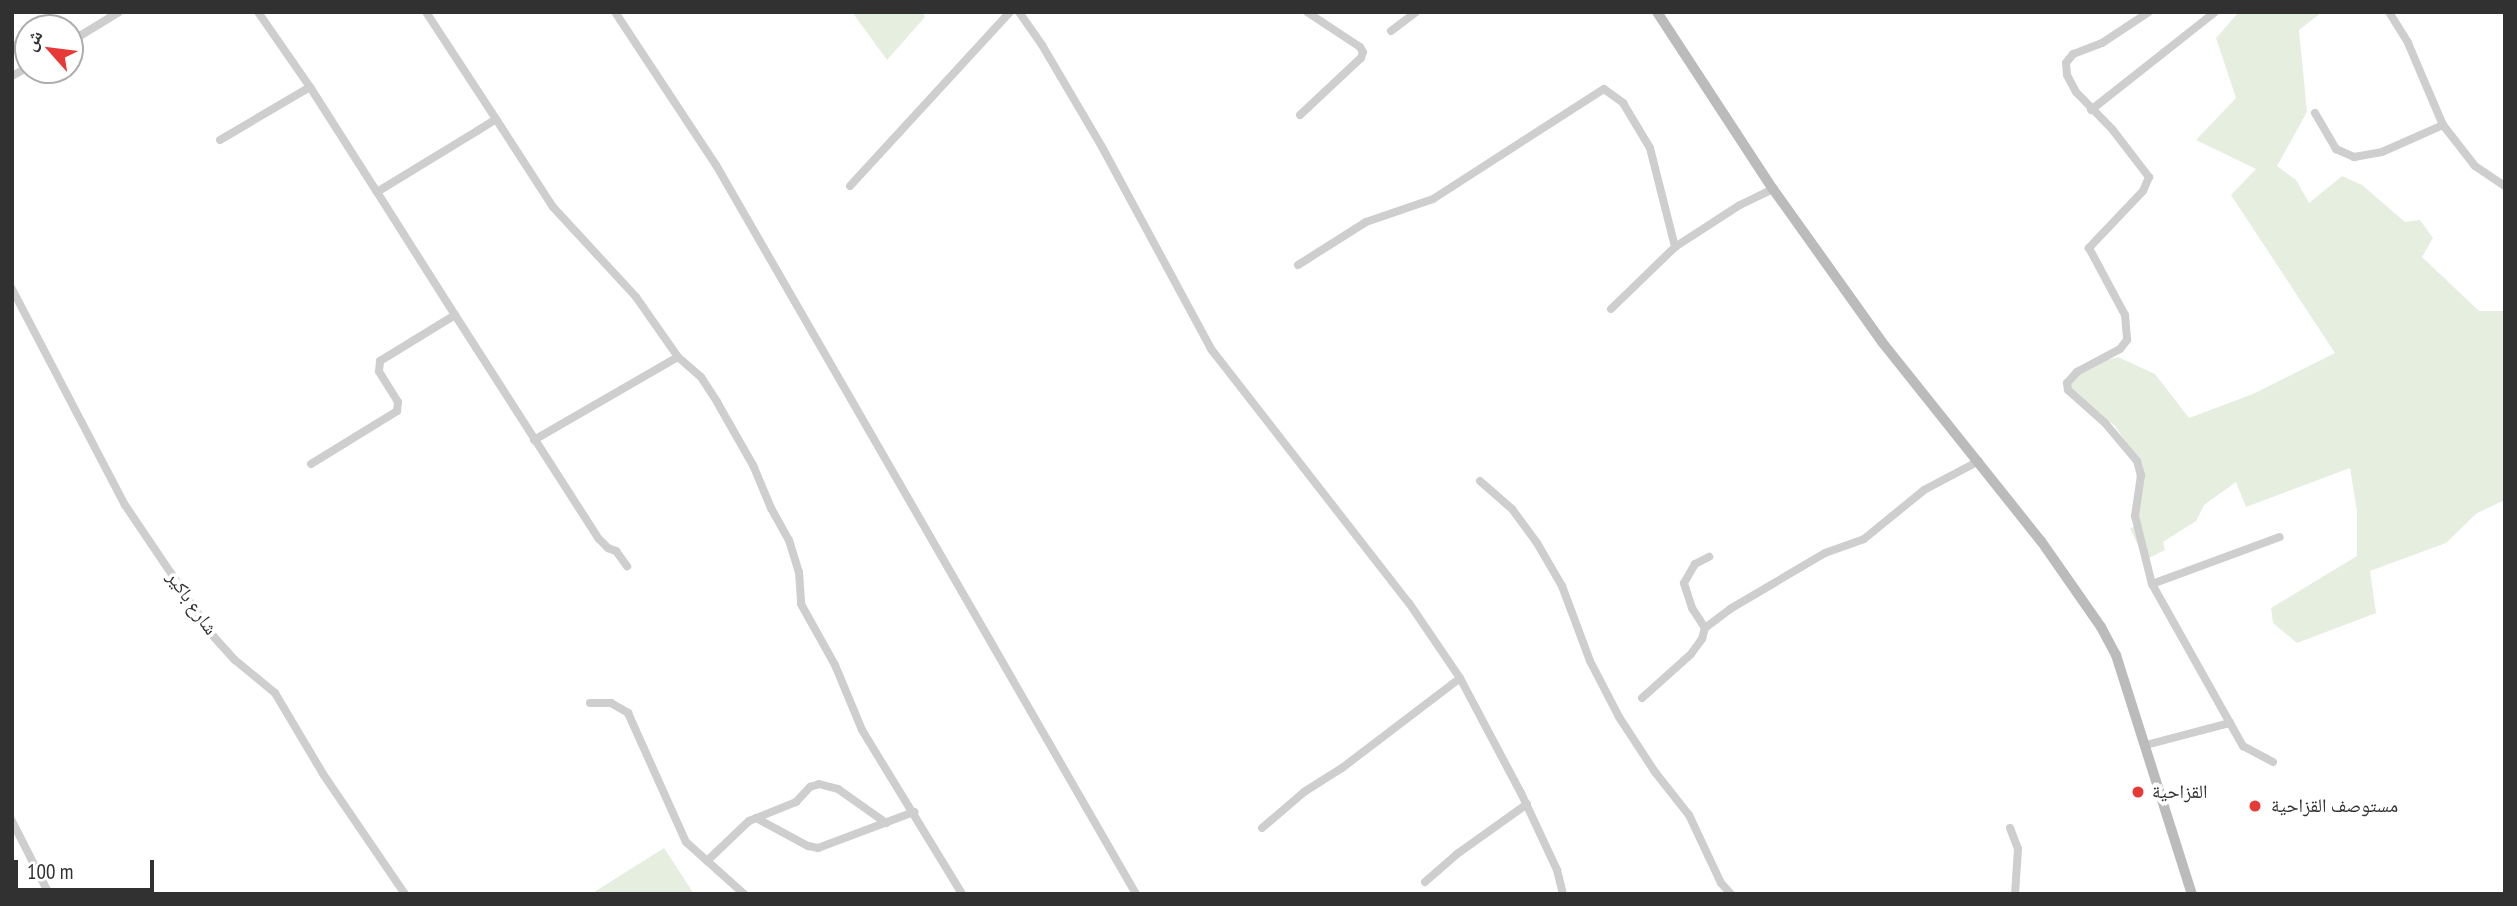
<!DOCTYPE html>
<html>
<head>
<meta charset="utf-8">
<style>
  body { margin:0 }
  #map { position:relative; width:2517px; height:906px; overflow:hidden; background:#fff; font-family:"PT Sans Narrow","Noto Naskh Arabic",sans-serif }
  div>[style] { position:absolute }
  .green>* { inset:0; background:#e6eee0 }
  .street>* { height:8px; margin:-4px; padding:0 4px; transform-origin:4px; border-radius:4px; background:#cecece }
  .secondary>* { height:10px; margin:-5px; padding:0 5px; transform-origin:5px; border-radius:5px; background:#bbb }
  .dots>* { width:19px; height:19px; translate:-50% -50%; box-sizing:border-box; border:4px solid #fff; border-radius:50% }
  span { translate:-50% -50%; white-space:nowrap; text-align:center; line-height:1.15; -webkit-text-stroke:7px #fff; paint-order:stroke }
  .street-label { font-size:19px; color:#313131 }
  .poi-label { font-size:19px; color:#313131 }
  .left { translate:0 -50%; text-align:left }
  .frame { position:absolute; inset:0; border:14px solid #313131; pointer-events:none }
  .north { position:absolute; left:14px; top:14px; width:70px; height:70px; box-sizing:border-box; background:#fff; border:2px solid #adadad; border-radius:50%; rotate:298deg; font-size:19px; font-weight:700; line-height:28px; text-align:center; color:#313131 }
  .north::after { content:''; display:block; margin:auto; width:24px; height:32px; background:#e73935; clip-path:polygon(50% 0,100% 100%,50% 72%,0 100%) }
  .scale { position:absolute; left:14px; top:860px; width:140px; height:32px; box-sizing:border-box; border:4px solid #313131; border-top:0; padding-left:9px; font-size:21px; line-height:24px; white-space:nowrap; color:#313131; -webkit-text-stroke:5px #fff; paint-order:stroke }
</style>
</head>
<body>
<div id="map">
  <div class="green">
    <div style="clip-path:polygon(852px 12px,922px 12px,925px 17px,887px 60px)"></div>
    <div style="clip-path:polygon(2239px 12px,2322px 12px,2299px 30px,2307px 112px,2277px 166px,2296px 180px,2309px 203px,2342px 176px,2362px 185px,2405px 222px,2420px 220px,2433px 238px,2422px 257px,2479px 311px,2505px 311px,2505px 500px,2477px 513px,2446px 543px,2370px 571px,2376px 613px,2297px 643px,2273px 623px,2271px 608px,2357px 556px,2357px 511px,2350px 468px,2246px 507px,2236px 482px,2204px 505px,2196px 521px,2163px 542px,2165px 550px,2145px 560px,2130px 528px,2137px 526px,2139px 488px,2131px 450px,2115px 426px,2068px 390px,2077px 372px,2091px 364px,2118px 357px,2155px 374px,2189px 418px,2253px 394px,2335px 353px,2231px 195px,2256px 169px,2196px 140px,2236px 98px,2216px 38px)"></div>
    <div style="clip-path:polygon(664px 848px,694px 894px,591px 894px)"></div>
  </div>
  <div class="street">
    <div style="left:615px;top:12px;width:183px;rotate:56.6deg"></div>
    <div style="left:716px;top:165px;width:841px;rotate:60.05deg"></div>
    <div style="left:1019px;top:12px;width:40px;rotate:55.1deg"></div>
    <div style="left:1042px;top:45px;width:118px;rotate:59.5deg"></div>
    <div style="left:1102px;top:147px;width:230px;rotate:61.6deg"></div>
    <div style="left:1211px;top:349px;width:322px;rotate:52.1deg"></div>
    <div style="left:1409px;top:603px;width:91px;rotate:55.8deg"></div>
    <div style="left:1460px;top:678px;width:130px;rotate:62.1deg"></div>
    <div style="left:1521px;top:793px;width:85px;rotate:64.9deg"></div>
    <div style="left:1557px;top:870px;width:25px;rotate:76deg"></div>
    <div style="left:2149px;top:12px;width:56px;rotate:146.6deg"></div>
    <div style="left:2102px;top:43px;width:31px;rotate:159deg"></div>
    <div style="left:2073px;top:54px;width:11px;rotate:128deg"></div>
    <div style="left:2066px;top:63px;width:12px;rotate:85deg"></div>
    <div style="left:2067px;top:75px;width:19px;rotate:62deg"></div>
    <div style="left:2076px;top:92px;width:52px;rotate:45.8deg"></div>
    <div style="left:2112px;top:129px;width:61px;rotate:52.4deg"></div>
    <div style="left:2149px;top:177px;width:15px;rotate:113deg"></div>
    <div style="left:2143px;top:191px;width:79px;rotate:133.5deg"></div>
    <div style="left:2089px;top:248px;width:76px;rotate:61.8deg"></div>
    <div style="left:2125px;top:315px;width:25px;rotate:85deg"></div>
    <div style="left:2127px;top:340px;width:11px;rotate:128deg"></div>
    <div style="left:2120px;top:349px;width:49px;rotate:151.9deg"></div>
    <div style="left:2077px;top:372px;width:15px;rotate:132deg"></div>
    <div style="left:2067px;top:383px;width:7px;rotate:82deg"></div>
    <div style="left:2068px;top:390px;width:50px;rotate:41.7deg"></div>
    <div style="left:2105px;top:423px;width:50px;rotate:49.9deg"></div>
    <div style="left:2137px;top:461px;width:15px;rotate:74deg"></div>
    <div style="left:2141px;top:475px;width:41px;rotate:98.3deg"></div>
    <div style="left:2135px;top:516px;width:70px;rotate:76deg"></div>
    <div style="left:2152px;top:584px;width:186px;rotate:60.7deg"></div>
    <div style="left:2243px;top:746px;width:34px;rotate:28deg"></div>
    <div style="left:2389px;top:12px;width:36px;rotate:58deg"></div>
    <div style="left:2408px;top:43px;width:89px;rotate:66.9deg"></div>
    <div style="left:1391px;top:31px;width:31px;rotate:-37deg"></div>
    <div style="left:70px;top:42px;width:57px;rotate:-31.5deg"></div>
    <div style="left:12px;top:44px;width:28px;rotate:55deg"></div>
    <div style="left:12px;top:76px;width:18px;rotate:-29deg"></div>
    <div style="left:310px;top:87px;width:125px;rotate:57.5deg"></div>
    <div style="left:377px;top:192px;width:117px;rotate:-31.4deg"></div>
    <div style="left:477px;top:131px;width:22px;rotate:-32deg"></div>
    <div style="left:496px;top:119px;width:128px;rotate:-123.2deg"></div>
    <div style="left:2091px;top:110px;width:158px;rotate:-38.3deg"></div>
    <div style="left:2315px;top:113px;width:42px;rotate:59.7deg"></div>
    <div style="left:2336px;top:149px;width:20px;rotate:24deg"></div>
    <div style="left:2354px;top:157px;width:28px;rotate:-10deg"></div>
    <div style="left:2382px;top:152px;width:67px;rotate:-23.9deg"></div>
    <div style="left:2443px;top:125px;width:52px;rotate:52deg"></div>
    <div style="left:2475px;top:166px;width:36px;rotate:34deg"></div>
    <div style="left:1300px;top:115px;width:83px;rotate:-43.1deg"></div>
    <div style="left:1361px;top:58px;width:6px;rotate:-72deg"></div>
    <div style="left:1363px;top:52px;width:6px;rotate:-121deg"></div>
    <div style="left:1360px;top:47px;width:64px;rotate:-146.6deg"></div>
    <div style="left:496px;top:119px;width:105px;rotate:57.1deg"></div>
    <div style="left:553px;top:207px;width:122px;rotate:47.3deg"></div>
    <div style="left:636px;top:297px;width:73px;rotate:55deg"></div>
    <div style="left:678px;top:357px;width:30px;rotate:41deg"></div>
    <div style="left:701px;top:377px;width:30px;rotate:57deg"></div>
    <div style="left:717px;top:402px;width:73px;rotate:60.3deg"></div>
    <div style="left:753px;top:465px;width:47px;rotate:67.3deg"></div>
    <div style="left:771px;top:508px;width:37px;rotate:61deg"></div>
    <div style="left:789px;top:540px;width:34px;rotate:73deg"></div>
    <div style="left:799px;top:572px;width:32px;rotate:86deg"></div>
    <div style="left:801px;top:604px;width:70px;rotate:60.9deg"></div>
    <div style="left:835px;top:665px;width:70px;rotate:67.4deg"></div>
    <div style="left:862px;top:730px;width:192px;rotate:58.6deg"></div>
    <div style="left:220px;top:140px;width:104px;rotate:-30.5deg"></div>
    <div style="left:310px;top:87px;width:91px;rotate:-124.7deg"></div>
    <div style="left:850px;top:186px;width:236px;rotate:-47.4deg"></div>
    <div style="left:1298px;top:265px;width:80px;rotate:-32.3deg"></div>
    <div style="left:1366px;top:222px;width:71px;rotate:-18.9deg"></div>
    <div style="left:1433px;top:199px;width:203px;rotate:-32.8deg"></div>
    <div style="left:1604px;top:89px;width:24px;rotate:36deg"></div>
    <div style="left:1623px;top:103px;width:52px;rotate:59deg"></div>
    <div style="left:1650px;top:148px;width:102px;rotate:75.8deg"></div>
    <div style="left:12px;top:289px;width:244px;rotate:62.4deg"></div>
    <div style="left:125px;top:505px;width:159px;rotate:56deg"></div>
    <div style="left:214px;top:637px;width:31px;rotate:48deg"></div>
    <div style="left:235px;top:660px;width:52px;rotate:39.5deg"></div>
    <div style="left:275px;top:693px;width:94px;rotate:59.3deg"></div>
    <div style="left:323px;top:774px;width:145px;rotate:55.7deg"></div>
    <div style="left:1611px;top:309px;width:89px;rotate:-44.1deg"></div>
    <div style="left:1675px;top:247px;width:77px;rotate:-32.9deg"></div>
    <div style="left:1740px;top:205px;width:37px;rotate:-26deg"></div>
    <div style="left:455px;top:315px;width:266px;rotate:57.3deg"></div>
    <div style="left:599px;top:539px;width:13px;rotate:45deg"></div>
    <div style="left:608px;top:548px;width:9px;rotate:21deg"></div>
    <div style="left:616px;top:551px;width:19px;rotate:54deg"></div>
    <div style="left:534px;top:440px;width:166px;rotate:-30deg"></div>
    <div style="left:311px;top:464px;width:101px;rotate:-31.6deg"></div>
    <div style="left:397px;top:411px;width:9px;rotate:-84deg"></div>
    <div style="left:398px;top:402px;width:36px;rotate:-122deg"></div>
    <div style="left:379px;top:371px;width:10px;rotate:-84deg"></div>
    <div style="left:380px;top:361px;width:88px;rotate:-31.5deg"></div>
    <div style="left:455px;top:315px;width:146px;rotate:-122.4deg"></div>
    <div style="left:1480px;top:481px;width:43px;rotate:41.2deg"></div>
    <div style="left:1512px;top:509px;width:42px;rotate:53.7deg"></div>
    <div style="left:1537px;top:543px;width:50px;rotate:59.8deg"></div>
    <div style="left:1562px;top:586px;width:80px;rotate:69.5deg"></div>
    <div style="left:1590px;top:661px;width:63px;rotate:62.6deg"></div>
    <div style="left:1619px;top:717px;width:66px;rotate:56.8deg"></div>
    <div style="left:1655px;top:772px;width:55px;rotate:51.7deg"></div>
    <div style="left:1689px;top:815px;width:75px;rotate:64.8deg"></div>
    <div style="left:1721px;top:883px;width:15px;rotate:48deg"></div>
    <div style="left:2152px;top:584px;width:136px;rotate:-20.2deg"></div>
    <div style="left:1705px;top:628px;width:24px;rotate:-123deg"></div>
    <div style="left:1692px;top:608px;width:26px;rotate:-108deg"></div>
    <div style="left:1684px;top:583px;width:22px;rotate:-60deg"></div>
    <div style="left:1695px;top:564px;width:16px;rotate:-27deg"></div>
    <div style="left:1642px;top:698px;width:66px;rotate:-41.9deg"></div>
    <div style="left:1691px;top:654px;width:19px;rotate:-54deg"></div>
    <div style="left:1702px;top:639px;width:11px;rotate:-75deg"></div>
    <div style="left:1705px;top:628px;width:31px;rotate:-37deg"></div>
    <div style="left:1730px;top:609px;width:110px;rotate:-30.5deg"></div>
    <div style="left:1825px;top:553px;width:41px;rotate:-19.7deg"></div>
    <div style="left:1864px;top:539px;width:77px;rotate:-39.2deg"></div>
    <div style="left:1924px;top:490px;width:62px;rotate:-27.8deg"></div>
    <div style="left:590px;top:703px;width:21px"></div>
    <div style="left:611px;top:703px;width:20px;rotate:30deg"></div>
    <div style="left:628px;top:713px;width:141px;rotate:65.8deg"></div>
    <div style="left:686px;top:842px;width:78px;rotate:41.9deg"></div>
    <div style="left:2146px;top:745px;width:87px;rotate:-14.7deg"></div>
    <div style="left:756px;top:818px;width:59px;rotate:28.3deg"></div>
    <div style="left:808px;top:846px;width:10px;rotate:11deg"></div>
    <div style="left:818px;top:848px;width:103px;rotate:-20.6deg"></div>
    <div style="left:12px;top:821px;width:82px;rotate:63.1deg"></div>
    <div style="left:1262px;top:828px;width:55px;rotate:-40.6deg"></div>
    <div style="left:1304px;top:792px;width:45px;rotate:-32.3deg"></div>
    <div style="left:1342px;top:768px;width:148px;rotate:-37.3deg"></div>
    <div style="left:2010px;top:828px;width:22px;rotate:69deg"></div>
    <div style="left:2018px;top:849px;width:45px;rotate:93.8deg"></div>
    <div style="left:707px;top:861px;width:58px;rotate:-43.6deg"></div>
    <div style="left:749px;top:821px;width:51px;rotate:-22deg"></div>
    <div style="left:796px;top:802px;width:21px;rotate:-47deg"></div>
    <div style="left:810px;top:787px;width:9px;rotate:-18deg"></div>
    <div style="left:819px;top:784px;width:20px;rotate:15deg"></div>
    <div style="left:838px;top:789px;width:59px;rotate:35.3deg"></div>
    <div style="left:1425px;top:882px;width:43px;rotate:-41.2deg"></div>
    <div style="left:1457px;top:854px;width:86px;rotate:-35.5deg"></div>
  </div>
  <div class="secondary">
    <div style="left:1657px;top:12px;width:212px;rotate:56.8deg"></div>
    <div style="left:1773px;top:189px;width:188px;rotate:54.5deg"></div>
    <div style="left:1882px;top:342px;width:255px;rotate:51.4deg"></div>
    <div style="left:2041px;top:541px;width:105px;rotate:55.1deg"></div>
    <div style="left:2101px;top:627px;width:32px;rotate:62deg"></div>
    <div style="left:2116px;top:655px;width:251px;rotate:72.4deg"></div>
  </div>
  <div class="dots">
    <div style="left:2138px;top:792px;background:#e73935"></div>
    <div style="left:2255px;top:806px;background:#e73935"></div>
  </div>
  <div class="street-label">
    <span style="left:192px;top:603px;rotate:55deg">شارع باكير</span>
  </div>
  <div class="poi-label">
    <span class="left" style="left:2152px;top:792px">القزاحية</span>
    <span class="left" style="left:2271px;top:806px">مستوصف القزاحية</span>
  </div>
  <div class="frame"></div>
  <div class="north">ش</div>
  <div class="scale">100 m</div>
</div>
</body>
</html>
